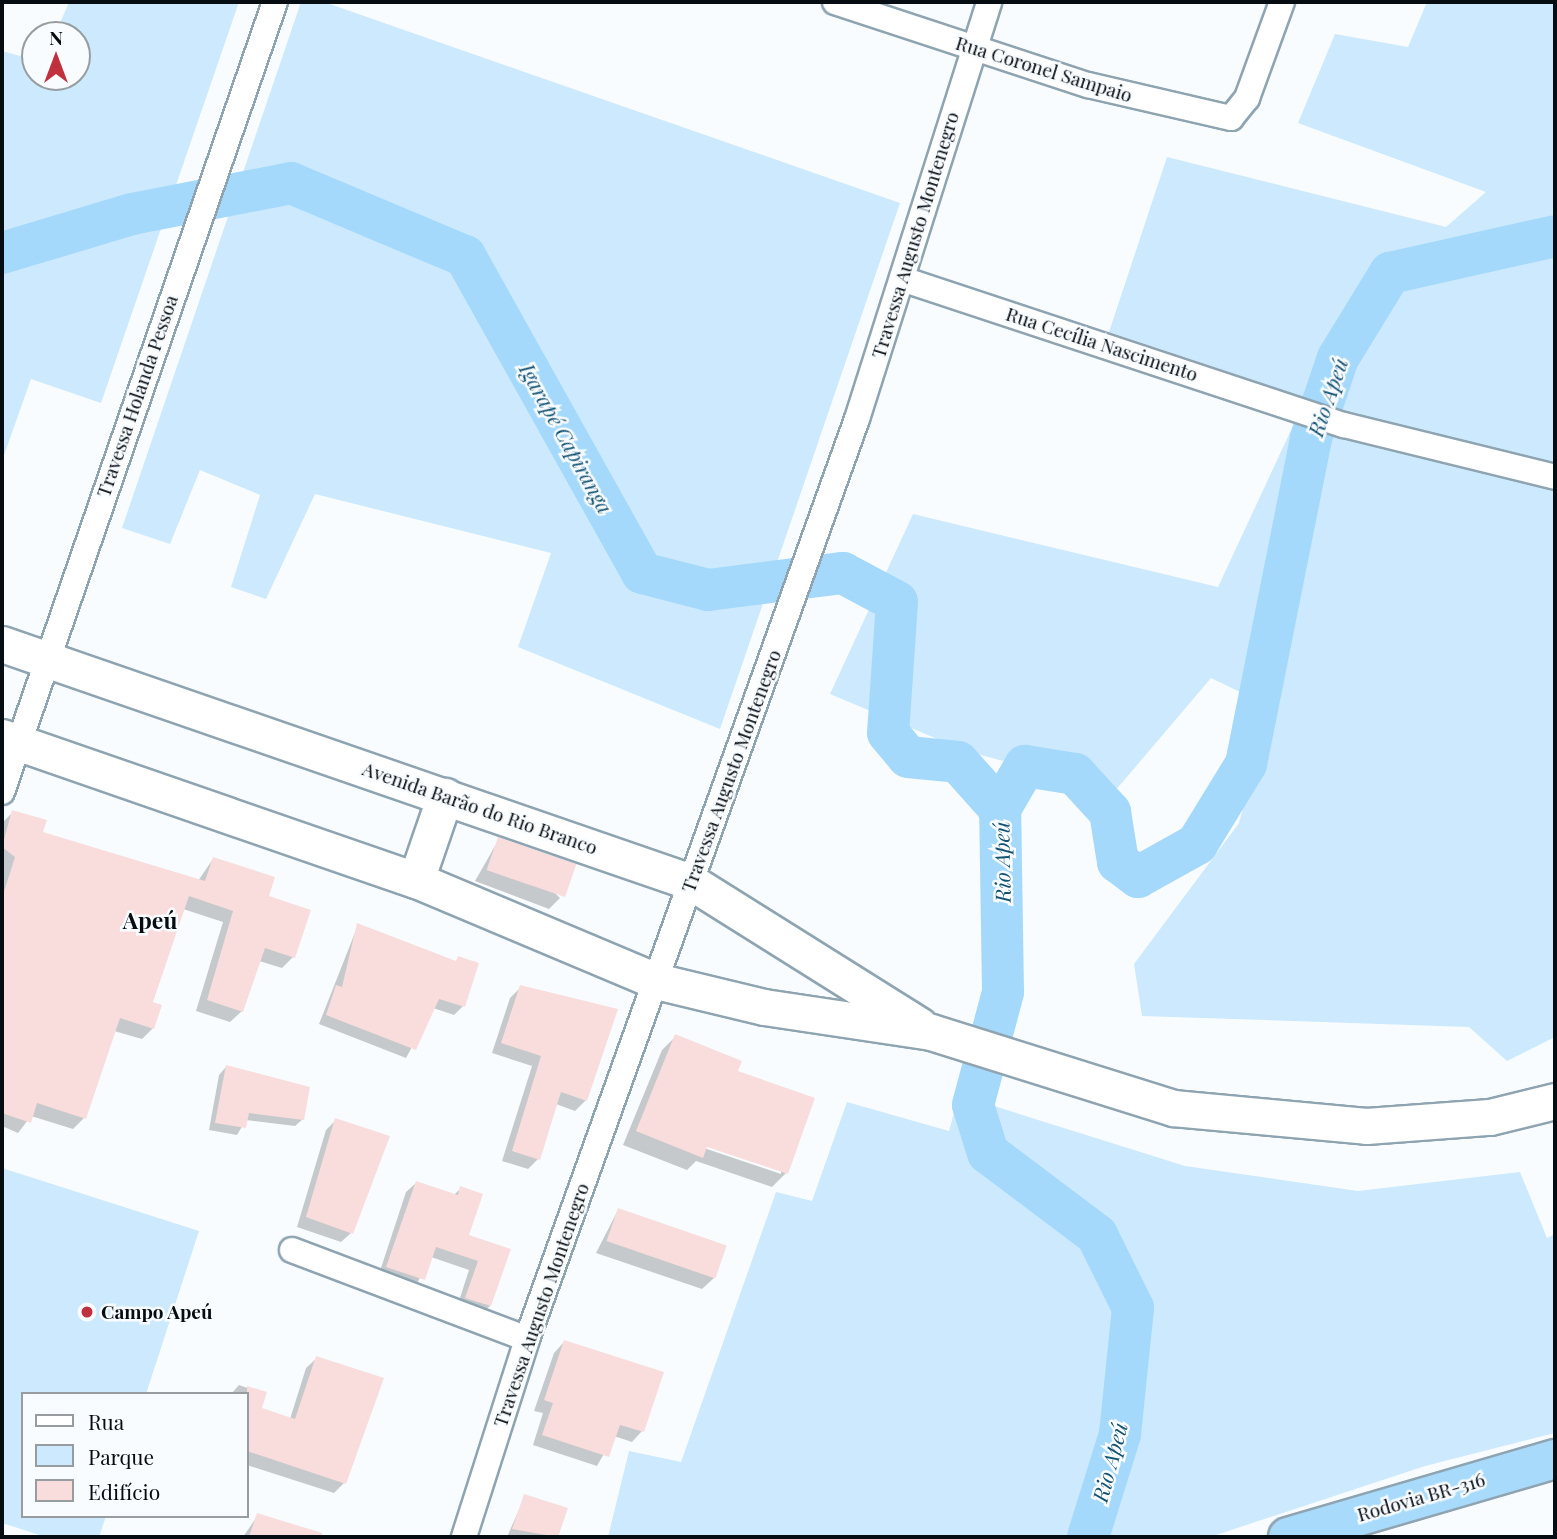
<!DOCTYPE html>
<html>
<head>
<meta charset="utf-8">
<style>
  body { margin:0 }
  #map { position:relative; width:1557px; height:1539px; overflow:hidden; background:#f8fcff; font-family:"Playfair Display",serif }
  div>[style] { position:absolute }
  .green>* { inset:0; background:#cce9fd }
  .shadow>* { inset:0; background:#0003 }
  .river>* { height:42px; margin:-21px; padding:0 21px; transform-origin:21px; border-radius:21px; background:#a4d9fb }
  .building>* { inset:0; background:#f9dddc; transform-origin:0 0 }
  .roads { filter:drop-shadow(2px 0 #8fa4b1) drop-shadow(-2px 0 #8fa4b1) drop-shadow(0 2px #8fa4b1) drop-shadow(0 -2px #8fa4b1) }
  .minor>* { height:24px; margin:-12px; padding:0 12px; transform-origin:12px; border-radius:12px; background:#fff }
  .secondary>* { height:35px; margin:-17.5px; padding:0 17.5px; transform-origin:17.5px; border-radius:17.5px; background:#fff }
  .trunk>* { height:38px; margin:-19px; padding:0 19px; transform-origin:19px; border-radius:19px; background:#a8dbfb }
  .dots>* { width:19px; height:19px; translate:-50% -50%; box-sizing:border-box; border:4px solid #f8fcff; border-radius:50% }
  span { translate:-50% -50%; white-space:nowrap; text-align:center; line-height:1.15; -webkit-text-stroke:5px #f8fcff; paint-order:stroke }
  .street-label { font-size:19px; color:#060d12 }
  .poi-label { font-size:19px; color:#060d12; font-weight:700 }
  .left { translate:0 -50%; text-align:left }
  .water-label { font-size:21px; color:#135273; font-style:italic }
  .quarter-label { font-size:23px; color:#060d12; font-weight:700 }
  .frame { position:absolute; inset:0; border:4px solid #060d12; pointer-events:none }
  .legend { position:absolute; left:21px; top:1392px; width:228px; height:126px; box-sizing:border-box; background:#f8fcff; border:2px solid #979ca0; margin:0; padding:9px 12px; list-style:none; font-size:21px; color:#060d12 }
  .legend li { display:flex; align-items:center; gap:14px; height:35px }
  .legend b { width:35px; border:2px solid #979ca0 }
  .north { position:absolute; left:21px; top:21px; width:70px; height:70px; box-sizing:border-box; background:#f8fcff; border:2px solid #979ca0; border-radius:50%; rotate:0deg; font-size:19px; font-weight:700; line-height:28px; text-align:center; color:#060d12 }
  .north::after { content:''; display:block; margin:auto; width:24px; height:32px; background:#c1313d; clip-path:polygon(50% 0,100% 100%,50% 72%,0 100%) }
</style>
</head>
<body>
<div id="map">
  <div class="green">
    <div style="clip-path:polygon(69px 2px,239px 2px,101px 403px,31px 379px,2px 461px,2px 51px,35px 60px,35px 77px,77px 77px,77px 35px,55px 35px)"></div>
    <div style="clip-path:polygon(301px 2px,324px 2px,900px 203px,720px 729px,518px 647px,551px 553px,315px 494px,266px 599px,231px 587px,260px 495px,200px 470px,170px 544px,122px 528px)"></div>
    <div style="clip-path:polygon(1427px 2px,1555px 2px,1555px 1037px,1507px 1061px,1469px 1027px,1142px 1016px,1134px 964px,1239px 823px,1271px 707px,1211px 678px,1115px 791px,966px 751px,830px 694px,913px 514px,1218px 587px,1306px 398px,1109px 332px,1167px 157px,1446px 227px,1486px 192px,1298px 123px,1335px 34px,1408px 47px)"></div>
    <div style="clip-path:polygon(959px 1095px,1185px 1166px,1358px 1191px,1520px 1172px,1547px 1238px,1555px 1234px,1555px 1433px,1425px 1466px,1210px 1537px,608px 1537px,629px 1451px,681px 1462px,776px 1192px,812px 1201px,847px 1102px,949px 1131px)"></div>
    <div style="clip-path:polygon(2px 1168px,199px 1231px,146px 1394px,23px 1394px,23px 1516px,106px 1516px,99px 1537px,46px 1537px,2px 1523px)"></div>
  </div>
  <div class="shadow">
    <div style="clip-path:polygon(13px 812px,41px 833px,198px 881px,213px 859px,267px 897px,293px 957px,282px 968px,259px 961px,242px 1011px,230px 1022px,196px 1011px,223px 922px,183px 909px,151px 1003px,153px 1028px,142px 1039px,114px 1031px,84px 1118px,73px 1129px,31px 1116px,18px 1133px,2px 1126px,2px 823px)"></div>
    <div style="clip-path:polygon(499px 839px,560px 898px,549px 909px,475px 881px)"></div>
    <div style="clip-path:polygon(358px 925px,454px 962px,477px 964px,463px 1006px,454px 1015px,433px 1008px,406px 1058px,319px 1024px)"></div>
    <div style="clip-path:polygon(521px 987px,586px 1100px,575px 1111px,556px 1104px,538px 1159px,528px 1169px,502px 1161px,532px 1066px,492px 1053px,510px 998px)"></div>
    <div style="clip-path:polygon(evenodd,676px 1036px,735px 1072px,812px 1099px,786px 1173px,772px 1187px,696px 1161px,687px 1170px,623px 1145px,662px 1050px,676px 1036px,699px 1142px,781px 1170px,781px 1174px,698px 1146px,699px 1142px)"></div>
    <div style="clip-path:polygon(226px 1067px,303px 1119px,295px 1126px,246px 1120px,237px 1135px,209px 1130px,219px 1075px)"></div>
    <div style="clip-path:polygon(336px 1120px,351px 1233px,341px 1242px,297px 1227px,326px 1130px)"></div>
    <div style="clip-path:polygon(416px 1183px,454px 1195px,461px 1188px,467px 1237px,508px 1250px,490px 1306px,480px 1315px,457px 1307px,469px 1270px,431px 1257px,414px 1289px,378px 1277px,406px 1192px)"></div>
    <div style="clip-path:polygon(618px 1210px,714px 1278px,702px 1289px,596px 1253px)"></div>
    <div style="clip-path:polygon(564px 1342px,642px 1431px,632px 1442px,614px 1436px,597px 1466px,533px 1445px,543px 1413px,534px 1411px,554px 1353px)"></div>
    <div style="clip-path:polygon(317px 1358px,344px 1483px,334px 1493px,247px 1465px,247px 1394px,231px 1394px,239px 1385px,265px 1394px,260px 1409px,290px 1419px,306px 1368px)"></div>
    <div style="clip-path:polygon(525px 1496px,566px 1509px,558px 1537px,507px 1537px)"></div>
    <div style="clip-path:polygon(258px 1515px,329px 1537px,243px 1537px)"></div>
  </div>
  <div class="river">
    <div style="left:2px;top:253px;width:136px;rotate:-16.7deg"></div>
    <div style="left:132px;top:214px;width:162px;rotate:-11deg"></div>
    <div style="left:291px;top:183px;width:189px;rotate:22.8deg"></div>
    <div style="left:465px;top:256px;width:363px;rotate:60.8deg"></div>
    <div style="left:642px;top:573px;width:68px;rotate:14.4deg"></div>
    <div style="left:708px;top:590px;width:136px;rotate:-7.2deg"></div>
    <div style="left:843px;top:573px;width:61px;rotate:28.2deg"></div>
    <div style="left:897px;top:602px;width:131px;rotate:93.9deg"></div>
    <div style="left:888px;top:733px;width:31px;rotate:50deg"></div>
    <div style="left:908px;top:757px;width:50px;rotate:5.7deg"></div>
    <div style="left:958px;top:762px;width:63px;rotate:48.2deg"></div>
    <div style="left:1088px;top:1537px;width:108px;rotate:-72.7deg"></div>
    <div style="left:1120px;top:1434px;width:127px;rotate:-84.1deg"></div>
    <div style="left:1133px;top:1308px;width:81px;rotate:-116.3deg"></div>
    <div style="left:1097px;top:1235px;width:136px;rotate:-143deg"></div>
    <div style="left:988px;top:1153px;width:50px;rotate:-107.4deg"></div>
    <div style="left:973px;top:1105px;width:117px;rotate:-75.1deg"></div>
    <div style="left:1003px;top:992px;width:183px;rotate:-90.9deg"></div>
    <div style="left:1000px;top:809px;width:50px;rotate:-59.8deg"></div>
    <div style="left:1025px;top:766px;width:51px;rotate:9.1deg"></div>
    <div style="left:1075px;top:774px;width:52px;rotate:47.4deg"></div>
    <div style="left:1110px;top:812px;width:51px;rotate:80.9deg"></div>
    <div style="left:1118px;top:862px;width:25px;rotate:37deg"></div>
    <div style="left:1138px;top:877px;width:68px;rotate:-29.2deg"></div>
    <div style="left:1197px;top:844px;width:94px;rotate:-58.5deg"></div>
    <div style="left:1246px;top:764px;width:332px;rotate:-78.7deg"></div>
    <div style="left:1311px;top:438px;width:84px;rotate:-71.4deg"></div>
    <div style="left:1338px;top:358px;width:100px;rotate:-58.5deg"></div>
    <div style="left:1390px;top:273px;width:169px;rotate:-12.6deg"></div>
  </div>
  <div class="building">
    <div style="clip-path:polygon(12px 810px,47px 820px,43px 832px,205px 881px,213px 857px,275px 877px,269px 896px,311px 910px,295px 958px,265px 948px,243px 1012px,207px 1000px,233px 911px,189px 896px,153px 1002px,162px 1005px,154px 1029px,120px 1018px,86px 1119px,37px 1103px,31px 1123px,2px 1113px,2px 898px,15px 857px,2px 847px)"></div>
    <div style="left:498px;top:837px;width:83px;height:35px;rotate:19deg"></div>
    <div style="clip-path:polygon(357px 923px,456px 961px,458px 956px,479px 963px,465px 1007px,439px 999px,416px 1050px,326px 1015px,336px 985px,342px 987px)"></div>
    <div style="clip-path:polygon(520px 985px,618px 1009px,587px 1101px,561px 1092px,540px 1160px,512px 1151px,541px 1056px,501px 1043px)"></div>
    <div style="clip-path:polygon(675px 1034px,742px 1061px,738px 1071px,815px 1098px,788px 1174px,707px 1147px,703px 1158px,636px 1131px)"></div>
    <div style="clip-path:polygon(226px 1065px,310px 1087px,304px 1120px,249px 1113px,246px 1128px,215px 1123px)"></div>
    <div style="clip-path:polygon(335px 1118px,390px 1136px,353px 1234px,306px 1217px)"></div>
    <div style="clip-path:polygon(416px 1181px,458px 1195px,460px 1186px,483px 1194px,469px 1235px,511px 1249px,491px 1306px,465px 1298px,478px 1261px,436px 1247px,425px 1280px,386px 1267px)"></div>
    <div style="left:618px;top:1208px;width:115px;height:35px;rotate:19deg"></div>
    <div style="clip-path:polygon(564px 1340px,664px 1372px,644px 1432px,620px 1425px,609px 1457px,542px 1435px,553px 1403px,544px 1400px)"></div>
    <div style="clip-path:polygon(316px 1356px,384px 1378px,346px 1484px,247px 1451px,247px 1386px,267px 1392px,262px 1408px,295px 1419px)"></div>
    <div style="clip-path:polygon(524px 1494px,568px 1508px,558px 1537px,512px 1529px)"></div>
    <div style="clip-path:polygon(257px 1513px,322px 1533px,322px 1537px,249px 1537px)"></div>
  </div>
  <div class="roads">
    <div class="minor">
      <div style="left:835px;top:2px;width:266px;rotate:18.2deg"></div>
      <div style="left:1088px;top:85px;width:147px;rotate:13deg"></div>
      <div style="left:1231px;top:118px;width:26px;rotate:-51deg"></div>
      <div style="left:1247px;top:98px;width:102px;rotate:-70deg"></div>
      <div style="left:902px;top:279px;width:465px;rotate:18.3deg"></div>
      <div style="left:1344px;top:425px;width:217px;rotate:13.8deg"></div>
      <div style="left:2px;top:792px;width:836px;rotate:-70.94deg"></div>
      <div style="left:292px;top:1250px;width:251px;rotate:20.7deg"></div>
      <div style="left:464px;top:1537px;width:208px;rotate:-72.3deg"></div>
      <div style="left:527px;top:1339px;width:977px;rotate:-70.27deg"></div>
      <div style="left:857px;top:419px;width:437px;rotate:-72.4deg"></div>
    </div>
    <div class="secondary">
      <div style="left:2px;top:644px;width:729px;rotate:19.06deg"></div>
      <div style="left:691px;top:882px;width:269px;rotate:32.1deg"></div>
      <div style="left:2px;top:737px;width:438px;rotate:19.1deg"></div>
      <div style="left:416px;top:880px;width:260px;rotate:22.8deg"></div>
      <div style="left:656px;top:981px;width:111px;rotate:13.5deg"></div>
      <div style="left:764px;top:1007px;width:169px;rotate:8.5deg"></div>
      <div style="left:931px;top:1032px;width:254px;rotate:17.4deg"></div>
      <div style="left:1173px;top:1108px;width:194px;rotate:5.3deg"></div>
      <div style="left:1366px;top:1126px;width:124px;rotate:-4.2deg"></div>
      <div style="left:1490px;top:1117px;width:67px;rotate:-13.8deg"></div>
      <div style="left:416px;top:880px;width:89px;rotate:-71deg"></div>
    </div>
    <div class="trunk">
      <div style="left:1288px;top:1537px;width:278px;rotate:-16.3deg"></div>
    </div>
  </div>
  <div class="dots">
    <div style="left:87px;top:1312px;background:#c1313d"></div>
  </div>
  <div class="street-label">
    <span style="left:1044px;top:69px;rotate:17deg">Rua Coronel Sampaio</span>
    <span style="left:915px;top:235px;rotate:-73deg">Travessa Augusto Montenegro</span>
    <span style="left:1102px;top:344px;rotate:18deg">Rua Cecília Nascimento</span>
    <span style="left:137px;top:396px;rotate:-71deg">Travessa Holanda Pessoa</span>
    <span style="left:731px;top:771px;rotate:-70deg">Travessa Augusto Montenegro</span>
    <span style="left:480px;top:808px;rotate:19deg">Avenida Barão do Rio Branco</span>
    <span style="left:541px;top:1305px;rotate:-71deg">Travessa Augusto Montenegro</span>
    <span style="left:1421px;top:1497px;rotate:-16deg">Rodovia BR-316</span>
  </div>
  <div class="poi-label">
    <span class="left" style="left:101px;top:1312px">Campo Apeú</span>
  </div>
  <div class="water-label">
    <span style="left:1327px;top:397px;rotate:-71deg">Rio Apeú</span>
    <span style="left:567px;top:438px;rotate:61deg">Igarapé Capiranga</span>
    <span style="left:1001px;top:862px;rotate:-91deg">Rio Apeú</span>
    <span style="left:1109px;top:1462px;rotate:-75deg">Rio Apeú</span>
  </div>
  <div class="quarter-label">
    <span style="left:150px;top:920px">Apeú</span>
  </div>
  <div class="frame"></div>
  <ul class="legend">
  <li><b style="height:9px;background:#fff"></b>Rua</li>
  <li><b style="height:19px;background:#cce9fd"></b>Parque</li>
  <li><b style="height:19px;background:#f9dddc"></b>Edifício</li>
  </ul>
  <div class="north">N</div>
</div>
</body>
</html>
